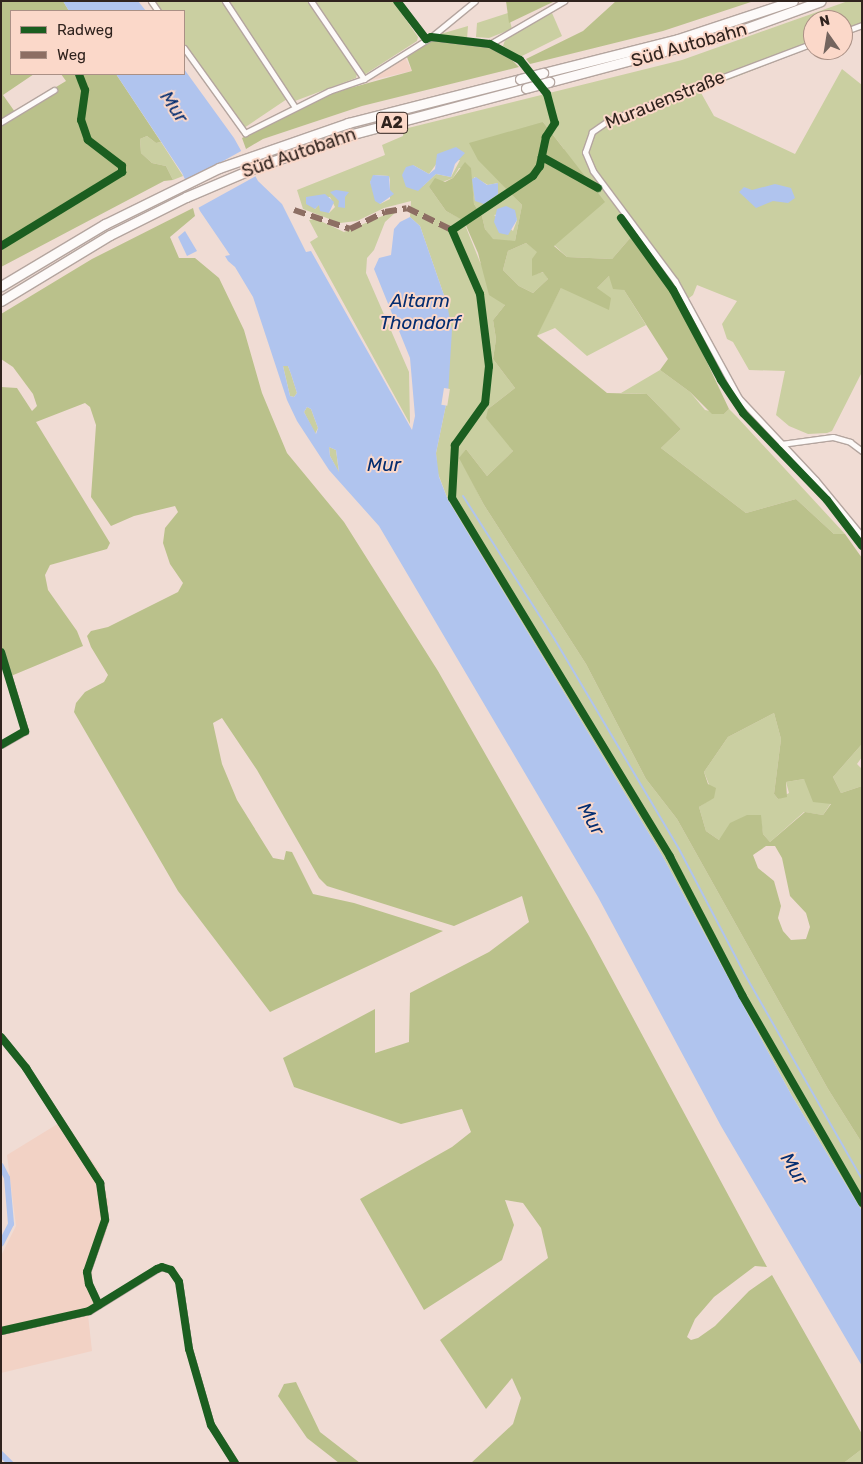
<!DOCTYPE html>
<html>
<head>
<meta charset="utf-8">
<style>
  body { margin:0 }
  #map { position:relative; width:863px; height:1464px; overflow:hidden; background:#f0dcd4; font-family:Rubik,sans-serif }
  div>[style] { position:absolute }
  .built>* { inset:0; background:#f2d2c5 }
  .green>* { inset:0; background:#cacfa1 }
  .forest>* { inset:0; background:#bac18b }
  .water>* { inset:0; background:#b0c4ee }
  .pier>* { inset:0; background:#f0dcd4; transform-origin:0 0 }
  .stream>* { height:2px; margin:-1px; padding:0 1px; transform-origin:1px; border-radius:1px; background:#b0c4ee }
  .canal>* { height:6px; margin:-3px; padding:0 3px; transform-origin:3px; border-radius:3px; background:#b0c4ee }
  .street-tunnel>* { height:5px; margin-top:-2.5px; transform-origin:0; background:repeating-linear-gradient(90deg,#cab7b0 0 5px,transparent 0 7.5px) }
  .roads { filter:drop-shadow(1px 0 #b4a59f) drop-shadow(-1px 0 #b4a59f) drop-shadow(0 1px #b4a59f) drop-shadow(0 -1px #b4a59f) }
  .street>* { height:5px; margin:-2.5px; padding:0 2.5px; transform-origin:2.5px; border-radius:2.5px; background:#fdfaf9 }
  .highway>* { height:9px; margin:-4.5px; padding:0 4.5px; transform-origin:4.5px; border-radius:4.5px; background:#fdfaf9 }
  .bridges { filter:drop-shadow(1px 0 #b4a59f) drop-shadow(-1px 0 #b4a59f) drop-shadow(0 1px #b4a59f) drop-shadow(0 -1px #b4a59f) }
  .highway-bridge>* { height:9px; margin:-4.5px; padding:0 4.5px; transform-origin:4.5px; border-radius:4.5px; background:#fdfaf9 }
  .quiet>* { height:6px; margin-top:-3px; transform-origin:0; background:repeating-linear-gradient(90deg,#8d6e63 0 12px,transparent 0 18px) }
  .cycleway>* { height:8px; margin:-4px; padding:0 4px; transform-origin:4px; border-radius:4px; background:#1b5e20 }
  span { translate:-50% -50%; white-space:nowrap; text-align:center; line-height:1.15; -webkit-text-stroke:4px #fbd8c9; paint-order:stroke }
  .shield-label span { padding:1px 4px; background:#fbd8c9; border:1px solid; border-radius:4px; -webkit-text-stroke-width:0 }
  .shield-label { font-size:16px; color:#30231e; font-weight:700 }
  .street-label { font-size:18px; color:#30231e }
  .water-label { font-size:19px; color:#042d70; font-style:italic }
  .frame { position:absolute; inset:0; border:2px solid #30231e; pointer-events:none }
  .legend { position:absolute; left:10px; top:10px; width:175px; height:65px; box-sizing:border-box; background:#fbd8c9; border:1px solid #aa9085; margin:0; padding:6px 9px; list-style:none; font-size:15px; color:#30231e }
  .legend li { display:flex; align-items:center; gap:10px; height:25px }
  .legend b { width:25px; border:1px solid #aa9085 }
  .north { position:absolute; left:803px; top:10px; width:50px; height:50px; box-sizing:border-box; background:#fbd8c9; border:1px solid #aa9085; border-radius:50%; rotate:347deg; font-size:14px; font-weight:700; line-height:20px; text-align:center; color:#30231e }
  .north::after { content:''; display:block; margin:auto; width:18px; height:22px; background:#73645e; clip-path:polygon(50% 0,100% 100%,50% 72%,0 100%) }
</style>
</head>
<body>
<div id="map">
  <div class="built">
    <div style="clip-path:polygon(405px 57px,412px 71px,367px 81px,377px 74px)"></div>
    <div style="clip-path:polygon(64px 1120px,101px 1174px,109px 1203px,106px 1233px,92px 1269px,93px 1287px,103px 1306px,88px 1315px,92px 1351px,1px 1373px,1px 1256px,16px 1226px,7px 1155px)"></div>
  </div>
  <div class="green">
    <div style="clip-path:polygon(155px 1px,221px 1px,287px 99px,244px 128px,184px 43px,184px 11px,162px 11px)"></div>
    <div style="clip-path:polygon(227px 1px,307px 1px,357px 74px,356px 78px,295px 101px)"></div>
    <div style="clip-path:polygon(314px 1px,393px 1px,418px 37px,417px 41px,364px 75px)"></div>
    <div style="clip-path:polygon(evenodd,848px 1px,862px 1px,862px 29px,843px 36px,843px 20px,813px 20px,813px 47px,700px 91px,714px 116px,795px 154px,842px 69px,862px 85px,862px 372px,832px 431px,827px 433px,808px 434px,789px 426px,776px 415px,785px 371px,749px 370px,733px 342px,727px 339px,722px 324px,737px 301px,697px 285px,693px 295px,680px 305px,631px 237px,612px 259px,567px 257px,554px 245px,564px 149px,543px 122px,502px 184px,522px 205px,515px 241px,509px 243px,492px 239px,485px 229px,482px 216px,474px 204px,470px 168px,459px 168px,453px 178px,429px 187px,446px 211px,463px 220px,480px 262px,505px 305px,493px 320px,496px 339px,493px 359px,515px 388px,488px 409px,513px 451px,487px 476px,466px 449px,460px 458px,484px 505px,586px 664px,646px 779px,677px 819px,828px 1089px,862px 1143px,862px 1211px,792px 1096px,662px 855px,448px 500px,437px 471px,436px 453px,448px 395px,447px 304px,420px 226px,410px 217px,411px 201px,384px 208px,357px 221px,340px 223px,303px 209px,297px 190px,385px 155px,382px 145px,403px 136px,404px 129px,682px 60px,848px 1px,460px 160px,451px 177px,436px 174px,423px 186px,413px 165px,429px 174px,437px 163px,460px 160px,848px 1px,375px 175px,389px 176px,390px 180px,390px 199px,380px 204px,370px 182px,375px 175px,848px 1px,474px 177px,488px 185px,498px 183px,475px 201px,474px 177px,848px 1px,306px 197px,330px 197px,335px 207px,329px 213px,319px 204px,315px 209px,306px 197px,848px 1px,514px 212px,517px 220px,513px 231px,494px 215px,514px 212px)"></div>
    <div style="clip-path:polygon(508px 13px,512px 29px,489px 38px,476px 37px,477px 23px)"></div>
    <div style="clip-path:polygon(552px 13px,562px 36px,520px 57px,503px 46px,506px 37px)"></div>
    <div style="clip-path:polygon(468px 26px,467px 39px,440px 35px,443px 30px,444px 33px)"></div>
    <div style="clip-path:polygon(147px 136px,156px 143px,161px 142px,183px 176px,173px 180px,166px 166px,152px 163px,141px 153px,140px 139px)"></div>
    <div style="clip-path:polygon(392px 212px,396px 212px,385px 222px,374px 250px,367px 258px,366px 273px,409px 372px,410px 424px,310px 242px,318px 237px,309px 220px,316px 219px,344px 232px)"></div>
    <div style="clip-path:polygon(526px 243px,538px 252px,532px 275px,544px 272px,548px 279px,533px 293px,519px 286px,503px 270px,508px 251px)"></div>
    <div style="clip-path:polygon(609px 276px,624px 290px,646px 325px,587px 356px,555px 328px,536px 336px,561px 288px,597px 288px)"></div>
    <div style="clip-path:polygon(283px 366px,288px 366px,291px 374px,297px 393px,294px 397px,290px 396px)"></div>
    <div style="clip-path:polygon(660px 370px,690px 392px,705px 410px,724px 414px,729px 409px,737px 417px,845px 534px,834px 534px,796px 499px,746px 513px,661px 448px,681px 429px,647px 394px,621px 393px)"></div>
    <div style="clip-path:polygon(307px 407px,311px 409px,318px 428px,315px 434px,304px 412px)"></div>
    <div style="clip-path:polygon(329px 447px,336px 450px,339px 473px,330px 456px)"></div>
    <div style="clip-path:polygon(774px 713px,781px 739px,774px 794px,778px 799px,789px 793px,786px 782px,804px 779px,831px 803px,823px 815px,804px 812px,770px 842px,763px 834px,760px 815px,719px 840px,706px 831px,699px 807px,714px 797px,704px 772px,728px 737px)"></div>
    <div style="clip-path:polygon(862px 744px,862px 757px,857px 764px,862px 769px,862px 786px,841px 793px,833px 777px)"></div>
    <div style="clip-path:polygon(862px 1449px,862px 1463px,843px 1463px,845px 1462px)"></div>
  </div>
  <div class="forest">
    <div style="clip-path:polygon(1px 1px,63px 1px,69px 11px,11px 11px,11px 74px,34px 74px,3px 95px,15px 112px,66px 81px,61px 74px,116px 74px,161px 142px,156px 143px,147px 136px,140px 139px,141px 153px,152px 163px,166px 166px,173px 180px,164px 181px,1px 267px)"></div>
    <div style="clip-path:polygon(506px 1px,555px 1px,509px 23px)"></div>
    <div style="clip-path:polygon(616px 1px,754px 1px,663px 31px,530px 64px,526px 59px,583px 31px)"></div>
    <div style="clip-path:polygon(434px 40px,493px 47px,504px 52px,519px 67px,362px 106px,263px 139px,246px 149px,242px 138px,332px 93px,412px 71px,407px 57px)"></div>
    <div style="clip-path:polygon(evenodd,543px 122px,605px 202px,554px 246px,567px 257px,612px 259px,631px 237px,680px 305px,729px 409px,724px 414px,712px 414px,690px 392px,660px 370px,668px 359px,624px 290px,613px 289px,609px 276px,597px 288px,611px 298px,609px 310px,561px 288px,537px 336px,607px 393px,647px 394px,681px 429px,661px 448px,746px 513px,796px 499px,834px 534px,845px 534px,862px 558px,862px 744px,833px 777px,841px 793px,862px 786px,862px 1143px,828px 1089px,677px 819px,646px 779px,586px 664px,484px 505px,459px 458px,466px 449px,487px 476px,513px 451px,486px 418px,488px 409px,515px 388px,493px 359px,496px 339px,493px 320px,505px 305px,489px 295px,478px 253px,464px 221px,446px 211px,429px 187px,435px 178px,445px 182px,453px 178px,465px 162px,471px 168px,474px 204px,482px 216px,485px 229px,493px 239px,515px 241px,522px 205px,478px 160px,469px 143px,543px 122px,526px 243px,537px 252px,532px 259px,532px 276px,543px 272px,548px 279px,533px 293px,519px 286px,503px 270px,508px 251px,526px 243px,543px 122px,774px 713px,781px 739px,774px 794px,778px 799px,787px 797px,786px 782px,804px 779px,813px 802px,831px 804px,823px 815px,805px 812px,770px 842px,763px 834px,761px 815px,747px 815px,730px 823px,719px 840px,706px 831px,699px 807px,714px 798px,716px 788px,708px 784px,704px 772px,728px 737px,774px 713px,543px 122px,766px 846px,775px 846px,782px 858px,790px 896px,806px 913px,810px 927px,806px 939px,791px 940px,783px 931px,778px 918px,781px 906px,774px 881px,758px 868px,753px 855px,766px 846px)"></div>
    <div style="clip-path:polygon(193px 208px,195px 216px,170px 237px,179px 258px,195px 258px,219px 278px,244px 330px,262px 393px,287px 453px,344px 522px,438px 671px,589px 936px,767px 1267px,755px 1266px,714px 1297px,695px 1319px,687px 1337px,691px 1340px,698px 1338px,715px 1326px,749px 1291px,772px 1275px,862px 1434px,862px 1449px,845px 1462px,471px 1463px,513px 1424px,521px 1398px,512px 1378px,486px 1409px,440px 1340px,548px 1258px,541px 1228px,523px 1203px,505px 1200px,514px 1225px,502px 1260px,424px 1310px,360px 1199px,452px 1147px,471px 1132px,462px 1109px,401px 1124px,294px 1087px,283px 1058px,375px 1009px,375px 1053px,409px 1042px,410px 993px,489px 952px,529px 922px,522px 896px,454px 926px,327px 886px,319px 878px,257px 770px,222px 718px,213px 723px,222px 764px,237px 800px,273px 858px,284px 860px,286px 851px,292px 852px,313px 894px,354px 903px,443px 931px,270px 1012px,178px 891px,74px 712px,76px 703px,85px 692px,104px 682px,108px 675px,91px 647px,87px 636px,91px 631px,108px 627px,178px 592px,183px 583px,170px 564px,163px 543px,165px 528px,178px 512px,175px 506px,134px 516px,111px 526px,91px 497px,96px 425px,90px 407px,85px 403px,36px 422px,110px 543px,107px 549px,50px 565px,45px 575px,48px 590px,77px 631px,83px 646px,11px 676px,1px 646px,1px 387px,17px 388px,32px 411px,37px 406px,33px 394px,13px 367px,1px 359px,1px 314px,92px 259px)"></div>
    <div style="clip-path:polygon(296px 1382px,320px 1432px,360px 1463px,339px 1463px,307px 1438px,278px 1396px,284px 1384px)"></div>
  </div>
  <div class="water">
    <div style="clip-path:polygon(63px 1px,138px 1px,146px 11px,69px 11px)"></div>
    <div style="clip-path:polygon(evenodd,184px 69px,234px 138px,258px 181px,282px 204px,306px 252px,311px 251px,412px 430px,415px 416px,410px 358px,374px 269px,379px 258px,391px 255px,394px 229px,400px 222px,410px 217px,420px 226px,447px 304px,452px 330px,448px 395px,436px 453px,439px 477px,448px 500px,662px 855px,792px 1096px,862px 1211px,862px 1366px,721px 1126px,598px 897px,379px 526px,329px 470px,297px 421px,287px 400px,253px 297px,235px 267px,228px 261px,225px 256px,230px 255px,200px 211px,182px 173px,116px 74px,184px 74px,184px 69px,283px 366px,288px 366px,291px 374px,297px 393px,294px 397px,290px 396px,283px 366px,184px 69px,307px 407px,311px 409px,318px 428px,316px 434px,304px 412px,307px 407px,184px 69px,329px 447px,336px 450px,339px 472px,330px 456px,329px 447px)"></div>
    <div style="clip-path:polygon(456px 147px,465px 153px,455px 164px,451px 177px,436px 174px,418px 191px,406px 187px,402px 175px,406px 167px,413px 165px,429px 174px,435px 169px,437px 154px)"></div>
    <div style="clip-path:polygon(373px 175px,389px 176px,390px 190px,394px 194px,380px 204px,375px 201px,370px 182px)"></div>
    <div style="clip-path:polygon(476px 177px,487px 185px,498px 183px,498px 194px,484px 204px,475px 201px,472px 179px)"></div>
    <div style="clip-path:polygon(775px 184px,791px 188px,795px 198px,788px 203px,773px 201px,756px 208px,739px 192px,744px 187px,752px 190px)"></div>
    <div style="clip-path:polygon(336px 190px,349px 192px,345px 197px,345px 208px,338px 207px,339px 201px,330px 192px)"></div>
    <div style="clip-path:polygon(325px 194px,334px 202px,329px 213px,320px 211px,319px 205px,315px 209px,306px 204px,306px 197px)"></div>
    <div style="clip-path:polygon(506px 206px,515px 210px,517px 220px,508px 235px,499px 233px,494px 222px,497px 209px)"></div>
    <div style="clip-path:polygon(185px 231px,197px 251px,187px 256px,178px 237px)"></div>
  </div>
  <div class="pier">
    <div style="left:243px;top:150px;width:29px;height:68px;rotate:61deg"></div>
    <div style="left:444px;top:388px;width:6px;height:17px;rotate:9deg"></div>
  </div>
  <div class="stream">
    <div style="left:463px;top:496px;width:171px;rotate:57.4deg"></div>
    <div style="left:555px;top:640px;width:243px;rotate:59.3deg"></div>
    <div style="left:679px;top:849px;width:140px;rotate:62.3deg"></div>
    <div style="left:744px;top:973px;width:237px;rotate:60.2deg"></div>
  </div>
  <div class="canal">
    <div style="left:1px;top:1166px;width:13px;rotate:63deg"></div>
    <div style="left:7px;top:1178px;width:46px;rotate:85deg"></div>
    <div style="left:11px;top:1224px;width:22px;rotate:117deg"></div>
    <div style="left:1px;top:1454px;width:13px;rotate:45deg"></div>
  </div>
  <div class="street-tunnel">
    <div style="left:520px;top:60px;width:41px;rotate:50.9deg"></div>
  </div>
  <div class="roads">
    <div class="street">
      <div style="left:151px;top:1px;width:12px;rotate:55deg"></div>
      <div style="left:225px;top:1px;width:127px;rotate:56.6deg"></div>
      <div style="left:311px;top:1px;width:94px;rotate:55.8deg"></div>
      <div style="left:397px;top:1px;width:48px;rotate:52.7deg"></div>
      <div style="left:843px;top:32px;width:20px;rotate:-20deg"></div>
      <div style="left:431px;top:37px;width:57px;rotate:-39.3deg"></div>
      <div style="left:813px;top:43px;width:218px;rotate:159.3deg"></div>
      <div style="left:609px;top:120px;width:21px;rotate:145deg"></div>
      <div style="left:592px;top:132px;width:21px;rotate:109deg"></div>
      <div style="left:585px;top:152px;width:21px;rotate:67deg"></div>
      <div style="left:593px;top:171px;width:137px;rotate:53.3deg"></div>
      <div style="left:675px;top:281px;width:133px;rotate:61.3deg"></div>
      <div style="left:739px;top:398px;width:112px;rotate:46.8deg"></div>
      <div style="left:816px;top:480px;width:72px;rotate:50.6deg"></div>
      <div style="left:490px;top:44px;width:86px;rotate:-30.2deg"></div>
      <div style="left:184px;top:48px;width:105px;rotate:54.3deg"></div>
      <div style="left:245px;top:133px;width:94px;rotate:-26.6deg"></div>
      <div style="left:329px;top:91px;width:37px;rotate:-19deg"></div>
      <div style="left:364px;top:79px;width:79px;rotate:-32.1deg"></div>
      <div style="left:431px;top:37px;width:59px;rotate:6.8deg"></div>
      <div style="left:490px;top:44px;width:34px;rotate:28deg"></div>
      <div style="left:546px;top:92px;width:2px;rotate:63deg"></div>
      <div style="left:1px;top:122px;width:62px;rotate:-31.1deg"></div>
      <div style="left:781px;top:444px;width:52px;rotate:-7.7deg"></div>
      <div style="left:833px;top:437px;width:18px;rotate:16deg"></div>
      <div style="left:850px;top:442px;width:15px;rotate:37deg"></div>
      <div style="left:1px;top:652px;width:83px;rotate:73.1deg"></div>
      <div style="left:25px;top:731px;width:28px;rotate:150deg"></div>
      <div style="left:1px;top:1037px;width:40px;rotate:51deg"></div>
      <div style="left:26px;top:1068px;width:137px;rotate:57.2deg"></div>
      <div style="left:100px;top:1183px;width:37px;rotate:82deg"></div>
      <div style="left:105px;top:1220px;width:55px;rotate:109.1deg"></div>
      <div style="left:87px;top:1272px;width:12px;rotate:81deg"></div>
      <div style="left:89px;top:1284px;width:23px;rotate:65deg"></div>
      <div style="left:1px;top:1331px;width:90px;rotate:-12.8deg"></div>
      <div style="left:89px;top:1311px;width:80px;rotate:-31.7deg"></div>
      <div style="left:157px;top:1269px;width:5px;rotate:-22deg"></div>
      <div style="left:162px;top:1267px;width:9px;rotate:18deg"></div>
      <div style="left:171px;top:1270px;width:14px;rotate:56deg"></div>
      <div style="left:179px;top:1282px;width:68px;rotate:81.5deg"></div>
      <div style="left:189px;top:1349px;width:79px;rotate:73.9deg"></div>
      <div style="left:211px;top:1425px;width:45px;rotate:57.7deg"></div>
    </div>
    <div class="highway">
      <div style="left:543px;top:73px;width:139px;rotate:-14.1deg"></div>
      <div style="left:678px;top:39px;width:121px;rotate:-18.3deg"></div>
      <div style="left:549px;top:82px;width:194px;rotate:-15deg"></div>
      <div style="left:736px;top:32px;width:90px;rotate:-20deg"></div>
      <div style="left:1px;top:286px;width:121px;rotate:-30.8deg"></div>
      <div style="left:105px;top:224px;width:127px;rotate:-26.2deg"></div>
      <div style="left:219px;top:168px;width:137px;rotate:-19.2deg"></div>
      <div style="left:348px;top:123px;width:178px;rotate:-14.3deg"></div>
      <div style="left:1px;top:301px;width:127px;rotate:-31.2deg"></div>
      <div style="left:110px;top:235px;width:85px;rotate:-26.6deg"></div>
      <div style="left:186px;top:197px;width:79px;rotate:-23deg"></div>
      <div style="left:259px;top:166px;width:99px;rotate:-18.8deg"></div>
      <div style="left:353px;top:134px;width:179px;rotate:-14.9deg"></div>
    </div>
  </div>
  <div class="bridges">
    <div class="highway-bridge">
      <div style="left:520px;top:79px;width:24px;rotate:-15deg"></div>
      <div style="left:526px;top:88px;width:24px;rotate:-15deg"></div>
    </div>
  </div>
  <div class="quiet">
    <div style="left:294px;top:210px;width:59px;rotate:18.7deg"></div>
    <div style="left:350px;top:229px;width:39px;rotate:-26deg"></div>
    <div style="left:385px;top:212px;width:22px;rotate:-10deg"></div>
    <div style="left:407px;top:208px;width:50px;rotate:26.1deg"></div>
  </div>
  <div class="cycleway">
    <div style="left:397px;top:1px;width:48px;rotate:52.7deg"></div>
    <div style="left:426px;top:39px;width:5px;rotate:-22deg"></div>
    <div style="left:431px;top:37px;width:59px;rotate:6.8deg"></div>
    <div style="left:490px;top:44px;width:34px;rotate:28deg"></div>
    <div style="left:520px;top:60px;width:43px;rotate:51.5deg"></div>
    <div style="left:547px;top:94px;width:30px;rotate:75deg"></div>
    <div style="left:555px;top:123px;width:17px;rotate:123deg"></div>
    <div style="left:546px;top:137px;width:30px;rotate:102deg"></div>
    <div style="left:540px;top:166px;width:12px;rotate:125deg"></div>
    <div style="left:533px;top:176px;width:97px;rotate:146.3deg"></div>
    <div style="left:452px;top:230px;width:70px;rotate:66.4deg"></div>
    <div style="left:480px;top:294px;width:73px;rotate:82.9deg"></div>
    <div style="left:489px;top:366px;width:37px;rotate:96deg"></div>
    <div style="left:485px;top:403px;width:52px;rotate:125.5deg"></div>
    <div style="left:455px;top:445px;width:53px;rotate:93.2deg"></div>
    <div style="left:452px;top:498px;width:420px;rotate:58.7deg"></div>
    <div style="left:670px;top:857px;width:156px;rotate:62.4deg"></div>
    <div style="left:742px;top:995px;width:240px;rotate:60deg"></div>
    <div style="left:542px;top:157px;width:64px;rotate:29deg"></div>
    <div style="left:621px;top:218px;width:89px;rotate:54.2deg"></div>
    <div style="left:673px;top:290px;width:102px;rotate:61.9deg"></div>
    <div style="left:721px;top:380px;width:40px;rotate:56deg"></div>
    <div style="left:743px;top:413px;width:121px;rotate:46deg"></div>
    <div style="left:827px;top:500px;width:58px;rotate:52.7deg"></div>
    <div style="left:1px;top:246px;width:142px;rotate:-31.4deg"></div>
    <div style="left:122px;top:172px;width:6px;rotate:-90deg"></div>
    <div style="left:122px;top:166px;width:43px;rotate:-142.6deg"></div>
    <div style="left:88px;top:140px;width:21px;rotate:-109deg"></div>
    <div style="left:81px;top:120px;width:30px;rotate:-82deg"></div>
    <div style="left:85px;top:90px;width:17px;rotate:-111deg"></div>
    <div style="left:1px;top:652px;width:83px;rotate:73.1deg"></div>
    <div style="left:25px;top:731px;width:28px;rotate:150deg"></div>
    <div style="left:1px;top:1037px;width:40px;rotate:51deg"></div>
    <div style="left:26px;top:1068px;width:137px;rotate:57.2deg"></div>
    <div style="left:100px;top:1183px;width:37px;rotate:82deg"></div>
    <div style="left:105px;top:1220px;width:55px;rotate:109.1deg"></div>
    <div style="left:87px;top:1272px;width:12px;rotate:81deg"></div>
    <div style="left:89px;top:1284px;width:23px;rotate:65deg"></div>
    <div style="left:1px;top:1331px;width:90px;rotate:-12.8deg"></div>
    <div style="left:89px;top:1311px;width:80px;rotate:-31.7deg"></div>
    <div style="left:157px;top:1269px;width:5px;rotate:-22deg"></div>
    <div style="left:162px;top:1267px;width:9px;rotate:18deg"></div>
    <div style="left:171px;top:1270px;width:14px;rotate:56deg"></div>
    <div style="left:179px;top:1282px;width:68px;rotate:81.5deg"></div>
    <div style="left:189px;top:1349px;width:79px;rotate:73.9deg"></div>
    <div style="left:211px;top:1425px;width:45px;rotate:57.7deg"></div>
  </div>
  <div class="shield-label">
    <span style="left:392px;top:123px">A2</span>
  </div>
  <div class="street-label">
    <span style="left:689px;top:45px;rotate:-16deg">Süd Autobahn</span>
    <span style="left:665px;top:100px;rotate:-22deg">Murauenstraße</span>
    <span style="left:299px;top:153px;rotate:-19deg">Süd Autobahn</span>
  </div>
  <div class="water-label">
    <span style="left:174px;top:107px;rotate:56deg">Mur</span>
    <span style="left:420px;top:312px">Altarm<br>Thondorf</span>
    <span style="left:384px;top:465px">Mur</span>
    <span style="left:591px;top:819px;rotate:60deg">Mur</span>
    <span style="left:794px;top:1169px;rotate:59deg">Mur</span>
  </div>
  <div class="frame"></div>
  <ul class="legend">
  <li><b style="height:6px;background:#1b5e20"></b>Radweg</li>
  <li><b style="height:6px;background:#8d6e63"></b>Weg</li>
  </ul>
  <div class="north">N</div>
</div>
</body>
</html>
